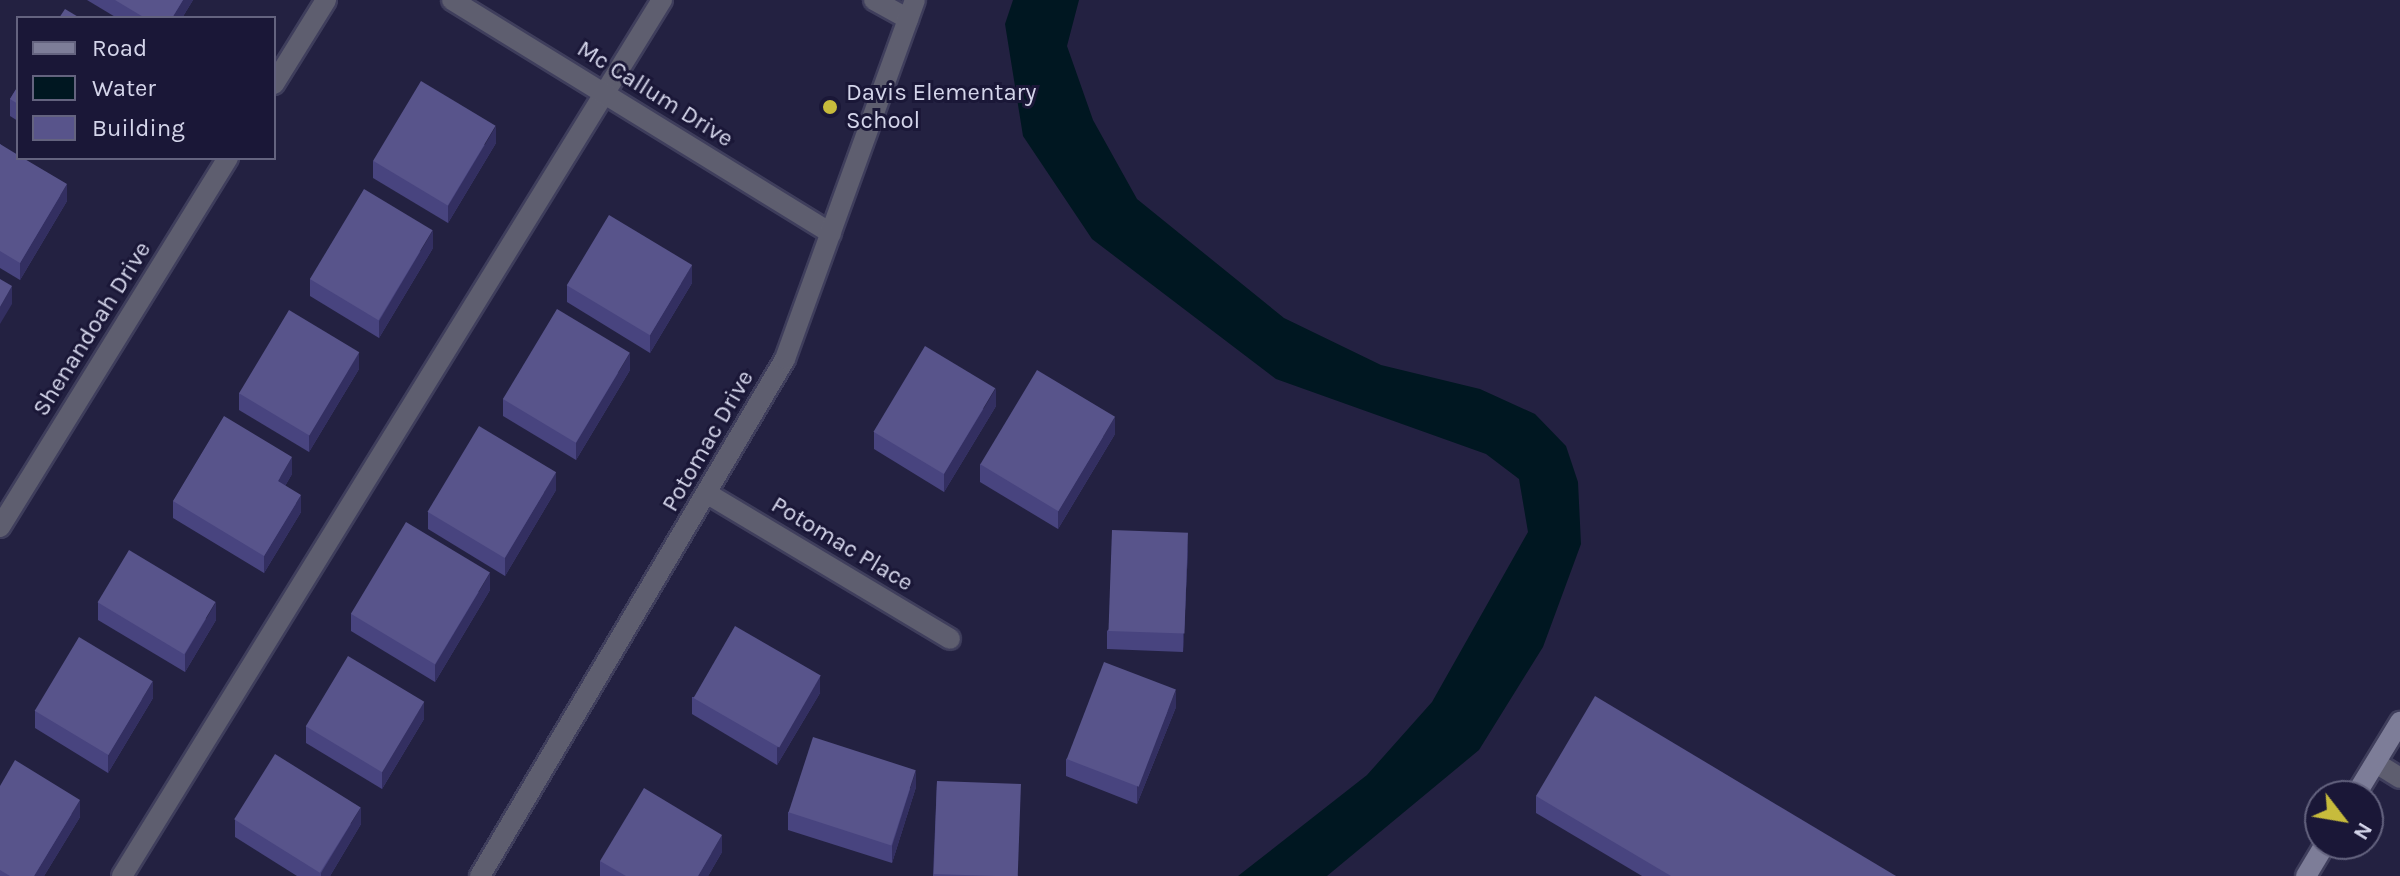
<!DOCTYPE html>
<html>
<head>
<meta charset="utf-8">
<style>
  body { margin:0 }
  #map { position:relative; width:2400px; height:876px; overflow:hidden; background:#232141; font-family:Karla,sans-serif }
  div>[style] { position:absolute }
  .water>* { inset:0; background:#001721 }
  .roads { filter:drop-shadow(2px 0 #3f3e5c) drop-shadow(-2px 0 #3f3e5c) drop-shadow(0 2px #3f3e5c) drop-shadow(0 -2px #3f3e5c) }
  .lane>* { height:20px; margin:-10px; padding:0 10px; transform-origin:10px; border-radius:10px; background:#5e5e6f }
  .street>* { height:20px; margin:-10px; padding:0 10px; transform-origin:10px; border-radius:10px; background:#5e5e6f }
  .secondary>* { height:20px; margin:-10px; padding:0 10px; transform-origin:10px; border-radius:10px; background:#7d7d98 }
  .wall>* { inset:0; background:#48447f }
  .shaded-wall>* { inset:0; background:#332f61 }
  .building>* { inset:0; background:#58548b; transform-origin:0 0 }
  .dots>* { width:22px; height:22px; translate:-50% -50%; box-sizing:border-box; border:4px solid #1a1737; border-radius:50% }
  span { translate:-50% -50%; white-space:nowrap; text-align:center; line-height:1.15; -webkit-text-stroke:6px #1a1737; paint-order:stroke }
  .poi-label { font-size:24px; color:#d4d5ea }
  .left { translate:0 -50%; text-align:left }
  .street-label { font-size:24px; color:#d4d5ea }
  .legend { position:absolute; left:16px; top:16px; width:260px; height:144px; box-sizing:border-box; background:#1a1737; border:2px solid #64637f; margin:0; padding:10px 14px; list-style:none; font-size:24px; color:#d4d5ea }
  .legend li { display:flex; align-items:center; gap:16px; height:40px }
  .legend b { width:40px; border:2px solid #64637f }
  .north { position:absolute; left:2304px; top:780px; width:80px; height:80px; box-sizing:border-box; background:#1a1737; border:2px solid #64637f; border-radius:50%; rotate:121deg; font-size:22px; font-weight:700; line-height:32px; text-align:center; color:#d4d5ea }
  .north::after { content:''; display:block; margin:auto; width:28px; height:36px; background:#c7bb3c; clip-path:polygon(50% 0,100% 100%,50% 72%,0 100%) }
</style>
</head>
<body>
<div id="map">
  <div class="water">
    <div style="clip-path:polygon(1013px 0,1079px 0,1067px 46px,1093px 120px,1137px 199px,1284px 318px,1381px 365px,1480px 389px,1535px 414px,1566px 446px,1578px 482px,1581px 544px,1543px 647px,1479px 750px,1327px 876px,1238px 876px,1367px 775px,1432px 702px,1528px 532px,1519px 479px,1486px 454px,1276px 379px,1092px 239px,1023px 136px,1005px 24px)"></div>
  </div>
  <div class="roads">
    <div class="lane">
      <div style="left:874px;top:0;width:39px;rotate:29deg"></div>
      <div style="left:122px;top:876px;width:1029px;rotate:-58.35deg"></div>
    </div>
    <div class="street">
      <div style="left:452px;top:0;width:445px;rotate:31.6deg"></div>
      <div style="left:274px;top:84px;width:99px;rotate:-58.2deg"></div>
      <div style="left:708px;top:494px;width:282px;rotate:30.9deg"></div>
      <div style="left:0;top:527px;width:434px;rotate:-58.3deg"></div>
      <div style="left:2376px;top:763px;width:28px;rotate:32deg"></div>
      <div style="left:480px;top:876px;width:600px;rotate:-59.46deg"></div>
      <div style="left:785px;top:359px;width:382px;rotate:-70.1deg"></div>
    </div>
    <div class="secondary">
      <div style="left:2355px;top:796px;width:87px;rotate:-58.7deg"></div>
      <div style="left:2306px;top:876px;width:37px;rotate:-59deg"></div>
    </div>
  </div>
  <div class="wall">
    <div style="clip-path:polygon(87px 0,193px 0,182px 18px,117px 18px)"></div>
    <div style="clip-path:polygon(18px 86px,18px 121px,10px 116px,10px 99px)"></div>
    <div style="clip-path:polygon(496px 143px,448px 223px,373px 178px,373px 161px)"></div>
    <div style="clip-path:polygon(0 144px,67px 201px,20px 280px,0 268px)"></div>
    <div style="clip-path:polygon(433px 248px,379px 338px,310px 296px,310px 279px)"></div>
    <div style="clip-path:polygon(692px 283px,650px 353px,567px 302px,567px 285px)"></div>
    <div style="clip-path:polygon(359px 369px,309px 452px,239px 410px,239px 393px)"></div>
    <div style="clip-path:polygon(630px 370px,576px 460px,503px 416px,503px 399px)"></div>
    <div style="clip-path:polygon(996px 406px,944px 492px,874px 449px,874px 432px)"></div>
    <div style="clip-path:polygon(1115px 434px,1058px 529px,980px 482px,980px 464px)"></div>
    <div style="clip-path:polygon(292px 474px,285px 486px,301px 512px,264px 573px,173px 518px,173px 501px)"></div>
    <div style="clip-path:polygon(556px 490px,505px 576px,428px 529px,428px 512px)"></div>
    <div style="clip-path:polygon(1188px 550px,1183px 652px,1107px 649px,1107px 631px)"></div>
    <div style="clip-path:polygon(490px 590px,435px 682px,351px 631px,351px 614px)"></div>
    <div style="clip-path:polygon(98px 602px,216px 620px,185px 672px,98px 620px)"></div>
    <div style="clip-path:polygon(820px 693px,777px 765px,692px 714px,692px 697px)"></div>
    <div style="clip-path:polygon(153px 698px,108px 773px,35px 728px,35px 711px)"></div>
    <div style="clip-path:polygon(1176px 707px,1137px 804px,1066px 776px,1066px 759px)"></div>
    <div style="clip-path:polygon(424px 719px,382px 789px,306px 743px,306px 726px)"></div>
    <div style="clip-path:polygon(937px 781px,1018px 876px,933px 876px)"></div>
    <div style="clip-path:polygon(0 786px,80px 817px,44px 876px,0 876px)"></div>
    <div style="clip-path:polygon(916px 787px,892px 863px,788px 830px,788px 812px)"></div>
    <div style="clip-path:polygon(1536px 796px,1896px 876px,1642px 876px,1536px 813px)"></div>
    <div style="clip-path:polygon(235px 820px,361px 824px,330px 876px,297px 876px,235px 837px)"></div>
    <div style="clip-path:polygon(722px 852px,708px 876px,600px 876px,600px 861px)"></div>
  </div>
  <div class="shaded-wall">
    <div style="clip-path:polygon(183px 0,193px 0,182px 18px,172px 18px)"></div>
    <div style="clip-path:polygon(496px 126px,496px 143px,448px 223px,448px 206px)"></div>
    <div style="clip-path:polygon(67px 184px,67px 201px,20px 280px,20px 263px)"></div>
    <div style="clip-path:polygon(433px 230px,433px 248px,379px 338px,379px 321px)"></div>
    <div style="clip-path:polygon(692px 265px,692px 283px,650px 353px,650px 335px)"></div>
    <div style="clip-path:polygon(12px 286px,12px 304px,0 324px,0 307px)"></div>
    <div style="clip-path:polygon(359px 352px,359px 369px,309px 452px,309px 435px)"></div>
    <div style="clip-path:polygon(630px 353px,630px 370px,576px 460px,576px 443px)"></div>
    <div style="clip-path:polygon(996px 388px,996px 406px,944px 492px,944px 474px)"></div>
    <div style="clip-path:polygon(1115px 417px,1115px 434px,1058px 529px,1058px 511px)"></div>
    <div style="clip-path:polygon(292px 457px,292px 474px,278px 498px,278px 481px)"></div>
    <div style="clip-path:polygon(556px 472px,556px 490px,505px 576px,505px 558px)"></div>
    <div style="clip-path:polygon(301px 495px,301px 512px,264px 573px,264px 556px)"></div>
    <div style="clip-path:polygon(1188px 533px,1188px 550px,1183px 652px,1183px 635px)"></div>
    <div style="clip-path:polygon(490px 573px,490px 590px,435px 682px,435px 665px)"></div>
    <div style="clip-path:polygon(216px 602px,216px 620px,185px 672px,185px 654px)"></div>
    <div style="clip-path:polygon(820px 676px,820px 693px,777px 765px,777px 748px)"></div>
    <div style="clip-path:polygon(153px 681px,153px 698px,108px 773px,108px 755px)"></div>
    <div style="clip-path:polygon(1176px 690px,1176px 707px,1137px 804px,1137px 786px)"></div>
    <div style="clip-path:polygon(424px 702px,424px 719px,382px 789px,382px 771px)"></div>
    <div style="clip-path:polygon(916px 770px,916px 787px,892px 863px,892px 846px)"></div>
    <div style="clip-path:polygon(80px 800px,80px 817px,44px 876px,34px 876px)"></div>
    <div style="clip-path:polygon(361px 807px,361px 824px,330px 876px,321px 876px,321px 873px)"></div>
    <div style="clip-path:polygon(722px 835px,722px 852px,708px 876px,698px 876px)"></div>
  </div>
  <div class="building">
    <div style="clip-path:polygon(115px 0,183px 0,172px 18px,145px 18px)"></div>
    <div style="clip-path:polygon(65px 9px,80px 18px,59px 18px)"></div>
    <div style="left:421px;top:81px;width:87px;height:93px;rotate:31deg"></div>
    <div style="clip-path:polygon(18px 86px,18px 104px,10px 99px)"></div>
    <div style="clip-path:polygon(0 144px,18px 155px,18px 158px,23px 158px,67px 184px,20px 263px,0 251px)"></div>
    <div style="left:364px;top:189px;width:80px;height:105px;rotate:31deg"></div>
    <div style="left:609px;top:215px;width:97px;height:82px;rotate:31deg"></div>
    <div style="clip-path:polygon(0 279px,12px 286px,0 307px)"></div>
    <div style="left:557px;top:309px;width:85px;height:105px;rotate:31deg"></div>
    <div style="left:289px;top:310px;width:82px;height:97px;rotate:31deg"></div>
    <div style="left:925px;top:346px;width:82px;height:100px;rotate:31deg"></div>
    <div style="left:1037px;top:370px;width:91px;height:110px;rotate:31deg"></div>
    <div style="clip-path:polygon(224px 416px,292px 457px,278px 481px,301px 495px,264px 556px,173px 501px)"></div>
    <div style="left:479px;top:426px;width:90px;height:100px;rotate:31deg"></div>
    <div style="left:406px;top:522px;width:98px;height:107px;rotate:31deg"></div>
    <div style="left:1112px;top:530px;width:76px;height:101px;rotate:2deg"></div>
    <div style="left:129px;top:550px;width:101px;height:61px;rotate:31deg"></div>
    <div style="left:735px;top:626px;width:99px;height:83px;rotate:30deg"></div>
    <div style="left:79px;top:637px;width:86px;height:86px;rotate:31deg"></div>
    <div style="left:348px;top:656px;width:89px;height:82px;rotate:31deg"></div>
    <div style="left:1104px;top:662px;width:77px;height:104px;rotate:21deg"></div>
    <div style="clip-path:polygon(1595px 696px,1896px 876px,1671px 876px,1536px 796px)"></div>
    <div style="left:813px;top:737px;width:108px;height:79px;rotate:18deg"></div>
    <div style="left:275px;top:754px;width:101px;height:77px;rotate:32deg"></div>
    <div style="clip-path:polygon(15px 760px,80px 800px,34px 876px,10px 876px,0 870px,0 786px)"></div>
    <div style="left:937px;top:781px;width:84px;height:93px;rotate:2deg"></div>
    <div style="clip-path:polygon(644px 788px,722px 835px,698px 876px,626px 876px,600px 861px)"></div>
  </div>
  <div class="dots">
    <div style="left:830px;top:107px;background:#c7bb3c"></div>
  </div>
  <div class="poi-label">
    <span class="left" style="left:846px;top:107px">Davis Elementary<br>School</span>
  </div>
  <div class="street-label">
    <span style="left:655px;top:94px;rotate:32deg">Mc Callum Drive</span>
    <span style="left:92px;top:329px;rotate:-58deg">Shenandoah Drive</span>
    <span style="left:708px;top:441px;rotate:-60deg">Potomac Drive</span>
    <span style="left:842px;top:544px;rotate:31deg">Potomac Place</span>
  </div>
  <ul class="legend">
  <li><b style="height:10px;background:#7d7d98"></b>Road</li>
  <li><b style="height:22px;background:#001721"></b>Water</li>
  <li><b style="height:22px;background:#58548b"></b>Building</li>
  </ul>
  <div class="north">N</div>
</div>
</body>
</html>
